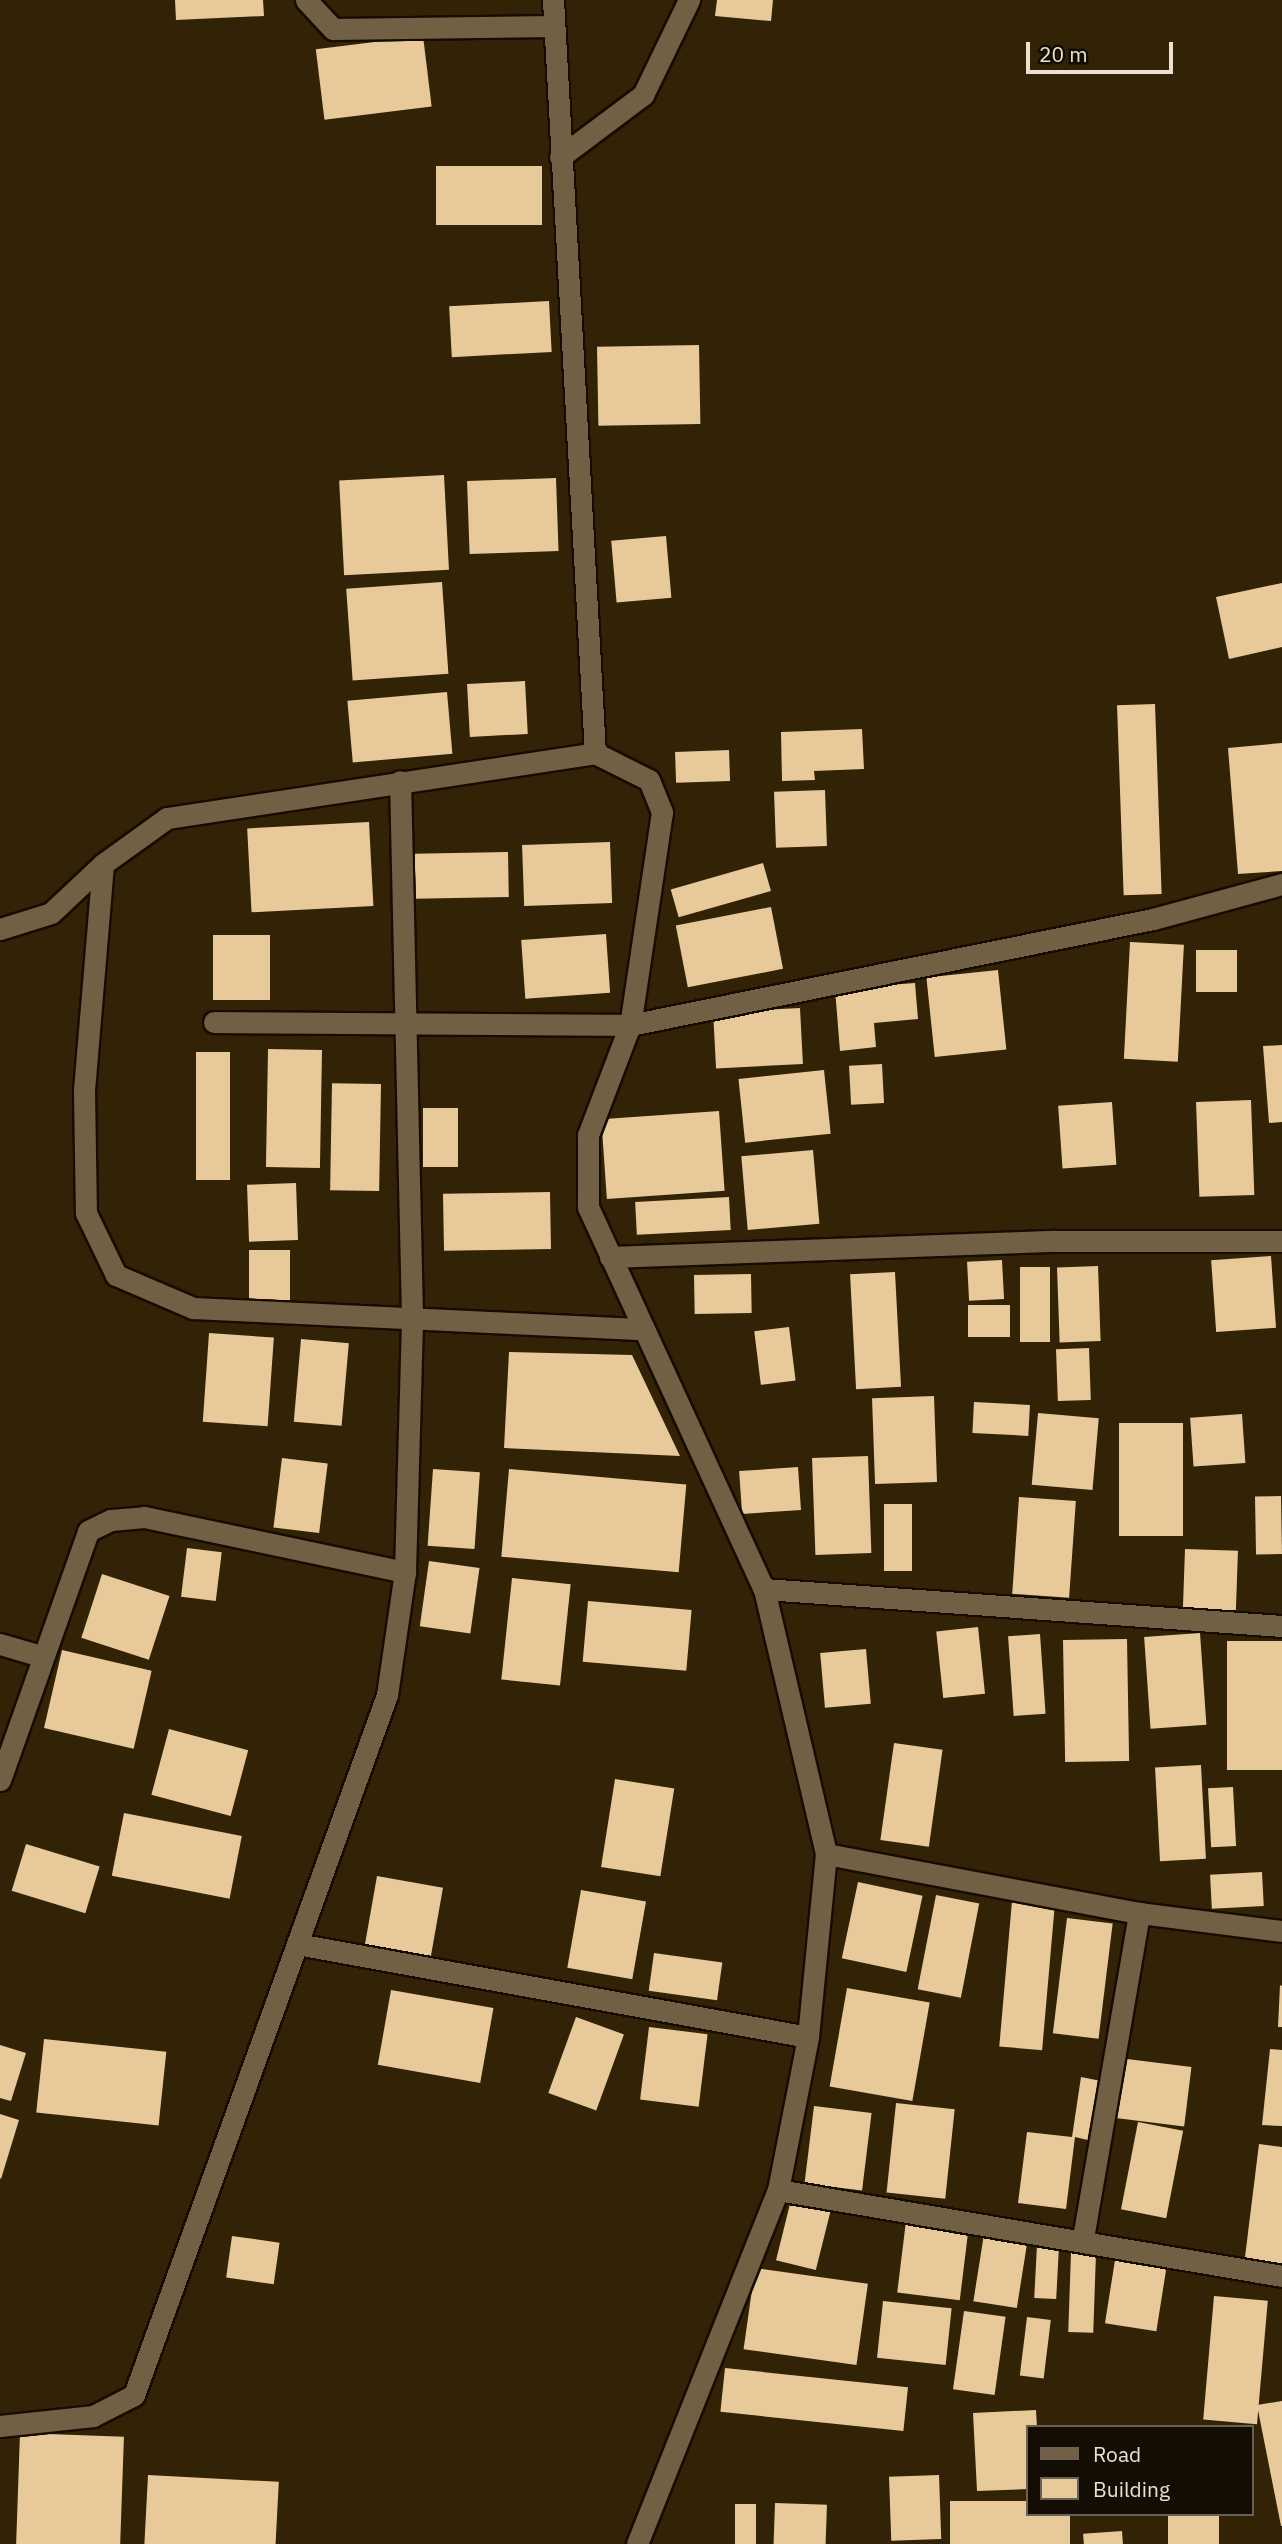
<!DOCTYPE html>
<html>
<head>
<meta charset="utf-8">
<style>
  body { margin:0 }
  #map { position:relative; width:1282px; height:2544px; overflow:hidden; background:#322206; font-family:"IBM Plex Sans",sans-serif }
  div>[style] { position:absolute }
  .building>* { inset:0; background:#e8c99a; transform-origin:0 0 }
  .roads { filter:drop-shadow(2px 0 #170c00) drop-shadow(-2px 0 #170c00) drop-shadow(0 2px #170c00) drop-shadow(0 -2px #170c00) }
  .minor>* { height:21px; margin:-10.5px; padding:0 10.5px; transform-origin:10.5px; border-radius:10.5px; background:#726044 }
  span { translate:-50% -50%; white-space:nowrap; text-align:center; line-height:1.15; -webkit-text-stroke:7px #140d04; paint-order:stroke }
  .legend { position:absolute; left:1026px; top:2425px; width:228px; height:91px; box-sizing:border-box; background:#140d04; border:2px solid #6a6156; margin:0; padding:9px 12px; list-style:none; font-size:21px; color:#ebe0d1 }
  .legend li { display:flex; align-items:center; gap:14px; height:35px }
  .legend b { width:35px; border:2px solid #6a6156 }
  .scale { position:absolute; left:1026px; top:42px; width:147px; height:32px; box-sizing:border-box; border:4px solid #ebe0d1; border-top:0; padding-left:9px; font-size:21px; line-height:24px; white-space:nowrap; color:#ebe0d1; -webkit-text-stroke:5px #140d04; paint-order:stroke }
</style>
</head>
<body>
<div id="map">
  <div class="building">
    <div style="clip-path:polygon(175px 0,263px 0,264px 16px,176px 20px)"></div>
    <div style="clip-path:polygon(717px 0,773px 0,771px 21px,715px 16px)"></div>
    <div style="left:423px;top:36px;width:71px;height:108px;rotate:83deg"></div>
    <div style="left:542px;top:166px;width:59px;height:106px;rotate:90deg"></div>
    <div style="left:549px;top:301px;width:51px;height:100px;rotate:87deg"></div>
    <div style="left:699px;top:345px;width:79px;height:102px;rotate:89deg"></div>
    <div style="left:444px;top:475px;width:95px;height:105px;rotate:87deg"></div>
    <div style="left:556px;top:478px;width:73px;height:89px;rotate:88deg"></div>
    <div style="left:666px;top:536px;width:62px;height:55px;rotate:85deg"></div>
    <div style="left:442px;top:582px;width:92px;height:96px;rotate:86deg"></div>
    <div style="clip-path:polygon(1282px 583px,1282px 647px,1229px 659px,1216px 597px)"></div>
    <div style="left:525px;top:681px;width:53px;height:58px;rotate:87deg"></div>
    <div style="left:447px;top:692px;width:62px;height:100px;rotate:85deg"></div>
    <div style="left:1155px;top:704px;width:190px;height:38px;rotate:88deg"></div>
    <div style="clip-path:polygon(862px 729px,864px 769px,814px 771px,815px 780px,782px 781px,781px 732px)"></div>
    <div style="clip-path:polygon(1282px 743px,1282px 871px,1238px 874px,1228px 748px)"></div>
    <div style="left:729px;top:750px;width:31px;height:54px;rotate:88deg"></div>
    <div style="left:825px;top:790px;width:56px;height:51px;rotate:88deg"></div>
    <div style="left:369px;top:822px;width:84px;height:122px;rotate:87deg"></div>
    <div style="left:610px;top:842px;width:61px;height:88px;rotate:88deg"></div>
    <div style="left:508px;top:852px;width:45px;height:94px;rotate:89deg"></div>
    <div style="left:763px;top:863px;width:29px;height:96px;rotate:74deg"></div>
    <div style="left:771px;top:907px;width:63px;height:97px;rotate:79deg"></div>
    <div style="left:606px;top:934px;width:59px;height:85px;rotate:86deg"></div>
    <div style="left:213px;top:935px;width:57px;height:65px"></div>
    <div style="left:1130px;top:942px;width:54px;height:117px;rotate:3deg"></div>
    <div style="left:1196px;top:950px;width:41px;height:42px"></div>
    <div style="left:998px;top:970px;width:80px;height:72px;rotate:84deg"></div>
    <div style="clip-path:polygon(915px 983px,918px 1019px,874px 1023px,876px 1047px,840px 1051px,835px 989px)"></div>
    <div style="left:800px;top:1008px;width:56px;height:87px;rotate:87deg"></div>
    <div style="clip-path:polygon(1282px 1045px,1282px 1122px,1269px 1123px,1263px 1046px)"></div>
    <div style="left:268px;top:1049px;width:54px;height:118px;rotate:1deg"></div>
    <div style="left:230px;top:1052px;width:128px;height:34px;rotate:90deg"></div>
    <div style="left:882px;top:1064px;width:39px;height:33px;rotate:87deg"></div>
    <div style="left:824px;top:1070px;width:64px;height:86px;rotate:84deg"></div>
    <div style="left:381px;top:1084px;width:107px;height:49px;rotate:91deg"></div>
    <div style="left:1251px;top:1100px;width:95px;height:55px;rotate:88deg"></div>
    <div style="left:1112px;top:1102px;width:63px;height:54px;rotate:86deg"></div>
    <div style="left:423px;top:1108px;width:35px;height:59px"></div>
    <div style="left:719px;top:1111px;width:80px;height:118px;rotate:86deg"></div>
    <div style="left:813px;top:1150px;width:74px;height:72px;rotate:85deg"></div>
    <div style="left:296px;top:1183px;width:57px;height:49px;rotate:88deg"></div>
    <div style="left:550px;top:1192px;width:57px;height:107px;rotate:89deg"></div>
    <div style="left:729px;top:1197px;width:33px;height:94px;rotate:87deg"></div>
    <div style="left:249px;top:1250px;width:41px;height:52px"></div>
    <div style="left:1271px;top:1256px;width:72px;height:60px;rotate:86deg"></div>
    <div style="left:1002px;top:1260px;width:39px;height:35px;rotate:87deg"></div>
    <div style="left:1098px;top:1266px;width:75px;height:41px;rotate:88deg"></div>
    <div style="left:1020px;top:1267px;width:30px;height:75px"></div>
    <div style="left:895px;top:1272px;width:115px;height:45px;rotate:87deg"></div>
    <div style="left:751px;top:1274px;width:39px;height:57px;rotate:89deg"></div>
    <div style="left:1010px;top:1305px;width:32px;height:42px;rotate:90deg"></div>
    <div style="left:789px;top:1327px;width:54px;height:35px;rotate:83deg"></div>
    <div style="left:209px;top:1333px;width:65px;height:89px;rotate:4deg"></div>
    <div style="left:301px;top:1339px;width:48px;height:83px;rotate:5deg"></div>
    <div style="left:1089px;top:1348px;width:52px;height:33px;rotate:88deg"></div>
    <div style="clip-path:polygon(509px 1352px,632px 1355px,680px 1456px,504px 1448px)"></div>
    <div style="left:934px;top:1396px;width:86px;height:62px;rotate:88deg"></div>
    <div style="left:974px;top:1402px;width:56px;height:31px;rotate:3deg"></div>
    <div style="left:1038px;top:1413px;width:61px;height:72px;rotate:5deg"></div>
    <div style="left:1242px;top:1414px;width:49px;height:52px;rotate:86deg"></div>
    <div style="left:1119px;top:1423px;width:64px;height:113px"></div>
    <div style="left:868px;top:1456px;width:97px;height:56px;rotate:88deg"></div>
    <div style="left:282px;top:1458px;width:46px;height:70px;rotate:7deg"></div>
    <div style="left:798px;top:1467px;width:43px;height:59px;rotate:86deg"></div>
    <div style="left:433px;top:1469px;width:47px;height:77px;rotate:4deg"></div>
    <div style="left:509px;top:1469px;width:178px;height:88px;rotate:5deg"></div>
    <div style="left:1281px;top:1496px;width:58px;height:26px;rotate:89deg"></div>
    <div style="left:1019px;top:1497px;width:57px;height:97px;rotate:4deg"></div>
    <div style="left:884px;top:1504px;width:28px;height:67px"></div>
    <div style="left:187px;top:1548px;width:35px;height:49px;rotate:7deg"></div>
    <div style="left:1185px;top:1549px;width:53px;height:61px;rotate:2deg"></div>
    <div style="left:429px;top:1561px;width:51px;height:66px;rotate:8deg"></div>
    <div style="left:102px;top:1574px;width:71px;height:67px;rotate:18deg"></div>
    <div style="left:512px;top:1578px;width:59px;height:102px;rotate:6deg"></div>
    <div style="left:588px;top:1601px;width:104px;height:61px;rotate:5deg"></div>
    <div style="left:978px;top:1627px;width:67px;height:42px;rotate:84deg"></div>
    <div style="left:1200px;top:1633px;width:92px;height:56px;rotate:86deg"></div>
    <div style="left:1040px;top:1634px;width:80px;height:32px;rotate:86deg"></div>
    <div style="left:1127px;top:1639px;width:122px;height:64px;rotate:89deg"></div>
    <div style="left:1282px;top:1641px;width:129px;height:55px;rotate:90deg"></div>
    <div style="left:866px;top:1649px;width:55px;height:46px;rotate:85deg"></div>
    <div style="left:62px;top:1650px;width:92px;height:80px;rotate:13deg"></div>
    <div style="left:169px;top:1729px;width:82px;height:68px;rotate:15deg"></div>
    <div style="left:894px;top:1743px;width:49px;height:98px;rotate:8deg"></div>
    <div style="left:1201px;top:1765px;width:94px;height:46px;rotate:87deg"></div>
    <div style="left:615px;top:1779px;width:60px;height:89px;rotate:9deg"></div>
    <div style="left:1233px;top:1787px;width:59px;height:25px;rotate:87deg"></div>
    <div style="left:124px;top:1813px;width:120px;height:64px;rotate:11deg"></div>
    <div style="left:26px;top:1844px;width:77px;height:49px;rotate:17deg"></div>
    <div style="left:1262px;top:1872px;width:34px;height:52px;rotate:87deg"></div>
    <div style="left:377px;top:1876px;width:67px;height:71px;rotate:10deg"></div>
    <div style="left:858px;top:1882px;width:66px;height:78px;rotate:12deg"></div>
    <div style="left:581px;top:1890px;width:66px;height:79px;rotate:10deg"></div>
    <div style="left:936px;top:1895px;width:44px;height:96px;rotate:11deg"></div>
    <div style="left:1012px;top:1901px;width:43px;height:146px;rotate:5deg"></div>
    <div style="left:1067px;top:1918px;width:46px;height:116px;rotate:7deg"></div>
    <div style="left:654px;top:1953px;width:69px;height:38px;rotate:8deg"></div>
    <div style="clip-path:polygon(1280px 1985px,1282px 1986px,1282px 2027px,1278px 2027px)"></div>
    <div style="left:847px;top:1988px;width:84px;height:100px;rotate:10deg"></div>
    <div style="left:391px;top:1990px;width:104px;height:76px;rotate:10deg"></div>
    <div style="left:576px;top:2017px;width:51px;height:81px;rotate:20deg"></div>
    <div style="left:649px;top:2027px;width:59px;height:73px;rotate:7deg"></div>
    <div style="left:44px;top:2039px;width:123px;height:74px;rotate:6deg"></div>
    <div style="clip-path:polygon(0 2045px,26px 2053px,11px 2101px,0 2098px)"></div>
    <div style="clip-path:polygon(1270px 2049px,1282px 2050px,1282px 2126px,1262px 2125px)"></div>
    <div style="left:1119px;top:2058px;width:73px;height:60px;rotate:7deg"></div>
    <div style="clip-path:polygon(1081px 2077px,1101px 2081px,1092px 2141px,1075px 2137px,1066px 2209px,1018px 2203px,1027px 2132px,1072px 2137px)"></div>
    <div style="left:896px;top:2103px;width:59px;height:90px;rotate:6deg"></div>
    <div style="left:814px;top:2106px;width:58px;height:78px;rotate:7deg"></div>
    <div style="clip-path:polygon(0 2114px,19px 2120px,1px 2179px,0 2178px)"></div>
    <div style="left:1138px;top:2122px;width:46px;height:89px;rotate:11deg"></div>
    <div style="clip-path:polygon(1259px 2144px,1282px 2147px,1282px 2269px,1244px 2265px)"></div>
    <div style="left:791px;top:2200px;width:41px;height:62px;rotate:14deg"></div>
    <div style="left:906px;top:2221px;width:63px;height:72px;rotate:7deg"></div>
    <div style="left:984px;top:2234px;width:44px;height:68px;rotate:9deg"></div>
    <div style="left:232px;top:2236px;width:48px;height:42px;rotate:8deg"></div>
    <div style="left:1037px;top:2245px;width:22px;height:53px;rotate:3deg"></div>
    <div style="left:1071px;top:2253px;width:25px;height:79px;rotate:2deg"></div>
    <div style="left:1115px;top:2260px;width:52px;height:64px;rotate:9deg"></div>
    <div style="left:755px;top:2268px;width:114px;height:82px;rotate:8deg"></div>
    <div style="left:1214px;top:2296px;width:54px;height:124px;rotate:5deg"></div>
    <div style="left:883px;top:2301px;width:69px;height:57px;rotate:6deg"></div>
    <div style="left:964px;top:2311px;width:42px;height:79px;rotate:8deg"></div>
    <div style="left:1027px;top:2317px;width:24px;height:59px;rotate:7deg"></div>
    <div style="left:725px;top:2368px;width:184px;height:44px;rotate:6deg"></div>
    <div style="clip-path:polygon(1282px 2401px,1282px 2526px,1281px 2526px,1257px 2405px)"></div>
    <div style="clip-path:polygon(1036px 2410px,1037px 2427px,1028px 2427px,1028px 2489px,977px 2491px,973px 2413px)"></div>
    <div style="left:20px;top:2433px;width:104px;height:111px;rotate:2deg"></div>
    <div style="left:148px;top:2475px;width:131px;height:69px;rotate:3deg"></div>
    <div style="left:939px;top:2475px;width:64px;height:50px;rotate:88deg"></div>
    <div style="clip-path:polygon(950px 2501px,1028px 2501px,1028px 2514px,1070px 2514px,1070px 2544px,950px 2544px)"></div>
    <div style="left:775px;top:2503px;width:52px;height:41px;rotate:2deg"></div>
    <div style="left:735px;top:2504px;width:21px;height:40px"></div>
    <div style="left:1168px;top:2514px;width:51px;height:30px"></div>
    <div style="left:1122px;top:2531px;width:13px;height:39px;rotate:86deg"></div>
  </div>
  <div class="roads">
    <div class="minor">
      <div style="left:306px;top:0;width:40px;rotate:47deg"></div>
      <div style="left:333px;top:29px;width:221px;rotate:-0.8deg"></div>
      <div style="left:553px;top:0;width:754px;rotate:86.81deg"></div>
      <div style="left:595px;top:753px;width:60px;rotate:26.6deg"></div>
      <div style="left:649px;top:780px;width:35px;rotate:68deg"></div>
      <div style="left:662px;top:812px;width:215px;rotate:98.5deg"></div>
      <div style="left:630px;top:1025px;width:118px;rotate:110.9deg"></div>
      <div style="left:588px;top:1135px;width:72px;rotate:90deg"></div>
      <div style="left:588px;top:1207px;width:421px;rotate:65.3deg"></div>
      <div style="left:560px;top:157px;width:104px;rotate:-36.8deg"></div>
      <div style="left:643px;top:95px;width:106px;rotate:-64.2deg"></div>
      <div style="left:103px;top:864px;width:227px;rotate:94.8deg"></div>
      <div style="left:84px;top:1090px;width:123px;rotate:89.1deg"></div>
      <div style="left:86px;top:1213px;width:69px;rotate:64.2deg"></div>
      <div style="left:116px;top:1275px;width:84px;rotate:23.2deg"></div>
      <div style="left:193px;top:1308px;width:451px;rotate:2.7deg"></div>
      <div style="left:0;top:929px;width:53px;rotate:-17.4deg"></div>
      <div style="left:51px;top:913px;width:71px;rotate:-43.3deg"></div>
      <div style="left:103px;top:864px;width:79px;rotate:-35.7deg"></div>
      <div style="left:167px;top:818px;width:433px;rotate:-8.6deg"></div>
      <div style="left:214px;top:1022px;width:416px;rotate:0.4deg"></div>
      <div style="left:630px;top:1025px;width:534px;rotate:-11.46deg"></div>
      <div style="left:1153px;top:919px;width:134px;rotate:-15.2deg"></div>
      <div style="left:610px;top:1257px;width:446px;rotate:-2.1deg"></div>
      <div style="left:1056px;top:1241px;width:226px"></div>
      <div style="left:1282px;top:1626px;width:519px;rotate:-175.91deg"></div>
      <div style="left:764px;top:1589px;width:272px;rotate:76.8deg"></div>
      <div style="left:826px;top:1854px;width:319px;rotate:10.7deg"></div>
      <div style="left:1139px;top:1913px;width:144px;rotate:7.2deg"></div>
      <div style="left:0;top:1644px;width:43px;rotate:16.3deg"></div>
      <div style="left:0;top:1780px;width:264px;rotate:-70.5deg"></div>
      <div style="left:88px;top:1531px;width:25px;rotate:-26deg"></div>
      <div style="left:111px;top:1520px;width:33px;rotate:-5deg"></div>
      <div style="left:144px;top:1517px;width:267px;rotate:11.9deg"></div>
      <div style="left:297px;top:1944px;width:519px;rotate:10.31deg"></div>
      <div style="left:778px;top:2190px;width:511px;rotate:9.68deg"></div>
      <div style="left:1083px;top:2238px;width:330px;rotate:-80.2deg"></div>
      <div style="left:0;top:2426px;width:94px;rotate:-6.1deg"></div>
      <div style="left:93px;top:2416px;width:46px;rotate:-27.1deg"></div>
      <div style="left:134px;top:2395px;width:744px;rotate:-70.13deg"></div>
      <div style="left:387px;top:1695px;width:124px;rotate:-81.7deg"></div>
      <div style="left:405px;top:1572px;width:256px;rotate:-88.4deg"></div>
      <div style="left:412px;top:1316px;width:535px;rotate:-91.28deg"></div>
      <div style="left:637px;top:2544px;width:381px;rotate:-68.3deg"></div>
      <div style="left:778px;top:2190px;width:156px;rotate:-78.9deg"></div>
      <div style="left:808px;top:2037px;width:184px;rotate:-84.4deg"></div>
    </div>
  </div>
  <ul class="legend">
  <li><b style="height:9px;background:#726044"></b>Road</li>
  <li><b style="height:19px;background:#e8c99a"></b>Building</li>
  </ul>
  <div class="scale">20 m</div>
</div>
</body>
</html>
